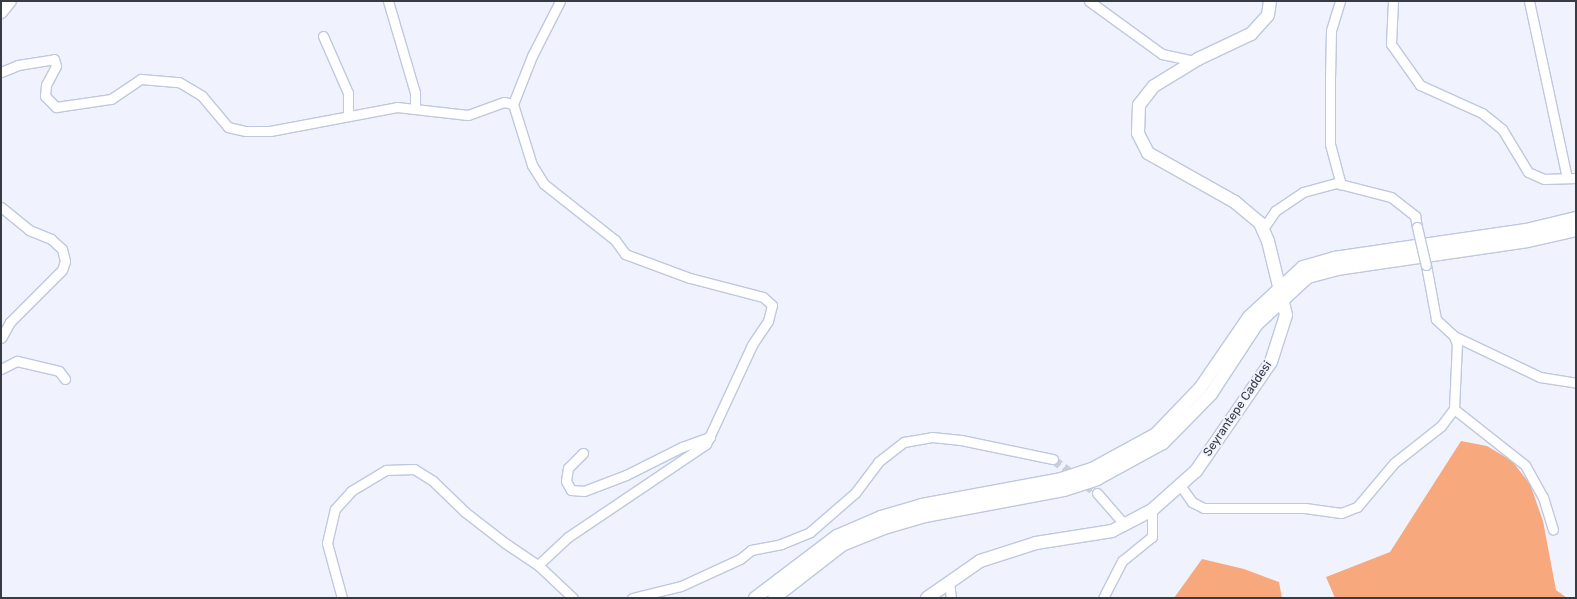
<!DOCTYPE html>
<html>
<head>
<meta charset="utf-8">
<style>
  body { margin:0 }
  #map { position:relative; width:1577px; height:599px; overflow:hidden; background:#f0f3fd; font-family:Rubik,sans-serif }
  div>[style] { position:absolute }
  .forest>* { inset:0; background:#f7a97d }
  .street-tunnel>* { height:9px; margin-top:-4.5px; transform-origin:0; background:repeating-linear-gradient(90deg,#cbced8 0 9px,transparent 0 13.5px) }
  .roads { filter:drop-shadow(1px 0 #bfc8de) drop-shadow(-1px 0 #bfc8de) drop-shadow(0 1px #bfc8de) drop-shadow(0 -1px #bfc8de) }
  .street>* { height:9px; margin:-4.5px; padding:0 4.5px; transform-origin:4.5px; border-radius:4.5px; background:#fff }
  .secondary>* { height:12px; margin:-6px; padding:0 6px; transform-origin:6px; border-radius:6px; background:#fff }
  .bridges { filter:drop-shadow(1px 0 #bfc8de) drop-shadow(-1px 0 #bfc8de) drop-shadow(0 1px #bfc8de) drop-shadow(0 -1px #bfc8de) }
  .street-bridge>* { height:9px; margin:-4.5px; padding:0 4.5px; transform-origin:4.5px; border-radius:4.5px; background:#fff }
  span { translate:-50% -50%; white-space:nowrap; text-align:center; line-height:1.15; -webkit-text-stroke:4px #f0f3fd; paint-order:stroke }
  .street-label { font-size:12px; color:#373b44 }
  .frame { position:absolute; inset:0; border:2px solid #373b44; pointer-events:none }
</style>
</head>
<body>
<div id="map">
  <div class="forest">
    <div style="clip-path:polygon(1461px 441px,1487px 446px,1512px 461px,1530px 484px,1543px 521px,1556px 590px,1567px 598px,1335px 598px,1326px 577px,1390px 552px)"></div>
    <div style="clip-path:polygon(1202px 559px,1244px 569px,1279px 582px,1282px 598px,1174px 598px)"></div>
  </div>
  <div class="street-tunnel">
    <div style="left:1053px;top:459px;width:56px;rotate:37.7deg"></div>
  </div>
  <div class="roads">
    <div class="street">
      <div style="left:388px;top:1px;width:96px;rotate:73.6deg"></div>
      <div style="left:415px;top:93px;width:16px;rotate:90deg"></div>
      <div style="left:1089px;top:1px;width:90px;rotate:36deg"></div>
      <div style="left:1162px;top:54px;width:34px;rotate:12deg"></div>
      <div style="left:1340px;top:1px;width:31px;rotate:107deg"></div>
      <div style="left:1331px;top:31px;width:48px;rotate:91.2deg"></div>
      <div style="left:1330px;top:79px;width:65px;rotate:90deg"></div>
      <div style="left:1330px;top:144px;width:42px;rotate:75deg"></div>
      <div style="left:1393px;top:1px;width:43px;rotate:92.7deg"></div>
      <div style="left:1391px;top:44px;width:50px;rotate:54.7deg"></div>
      <div style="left:1420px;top:85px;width:68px;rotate:24.3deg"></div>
      <div style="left:1482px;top:113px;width:26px;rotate:39deg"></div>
      <div style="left:1502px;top:129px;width:50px;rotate:58.8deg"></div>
      <div style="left:1528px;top:172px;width:17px;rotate:24deg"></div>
      <div style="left:1544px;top:179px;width:32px;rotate:-2deg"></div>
      <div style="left:1529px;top:1px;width:181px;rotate:77.9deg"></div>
      <div style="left:323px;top:36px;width:62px;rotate:66.3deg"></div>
      <div style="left:348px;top:93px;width:21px;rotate:90deg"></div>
      <div style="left:1px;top:72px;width:18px;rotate:-22deg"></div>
      <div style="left:18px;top:65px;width:36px;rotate:-9deg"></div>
      <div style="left:54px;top:59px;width:7px;rotate:74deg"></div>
      <div style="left:56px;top:66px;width:21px;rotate:118deg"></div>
      <div style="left:46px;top:85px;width:11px;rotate:95deg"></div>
      <div style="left:45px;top:96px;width:16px;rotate:45deg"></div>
      <div style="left:56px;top:107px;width:56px;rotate:-8.3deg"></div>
      <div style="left:111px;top:99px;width:36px;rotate:-34deg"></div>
      <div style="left:141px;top:79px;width:38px;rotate:5deg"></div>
      <div style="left:179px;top:82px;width:27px;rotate:31deg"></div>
      <div style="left:202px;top:96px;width:40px;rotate:50deg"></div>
      <div style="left:228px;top:127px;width:18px;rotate:13deg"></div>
      <div style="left:246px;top:131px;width:24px"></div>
      <div style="left:270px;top:131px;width:129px;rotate:-10.7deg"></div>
      <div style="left:397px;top:107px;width:71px;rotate:6.4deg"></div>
      <div style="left:468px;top:115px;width:38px;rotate:-20deg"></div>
      <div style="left:504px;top:102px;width:9px;rotate:13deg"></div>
      <div style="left:513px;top:104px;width:64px;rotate:72.7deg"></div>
      <div style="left:532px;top:165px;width:22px;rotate:58deg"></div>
      <div style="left:544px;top:184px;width:90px;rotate:38.3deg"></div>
      <div style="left:615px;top:240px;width:17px;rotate:54deg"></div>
      <div style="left:625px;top:254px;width:69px;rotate:20.3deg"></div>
      <div style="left:690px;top:278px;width:75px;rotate:14.6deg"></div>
      <div style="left:763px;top:297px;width:12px;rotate:42deg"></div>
      <div style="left:772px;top:305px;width:16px;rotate:104deg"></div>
      <div style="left:768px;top:321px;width:29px;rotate:124deg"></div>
      <div style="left:752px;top:345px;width:109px;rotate:114.9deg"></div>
      <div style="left:706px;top:444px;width:166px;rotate:146deg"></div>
      <div style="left:568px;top:537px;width:41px;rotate:137deg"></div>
      <div style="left:513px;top:104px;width:52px;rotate:-68.4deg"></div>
      <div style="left:532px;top:56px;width:62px;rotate:-63deg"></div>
      <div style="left:1px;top:207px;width:36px;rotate:39deg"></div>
      <div style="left:29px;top:230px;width:24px;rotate:22deg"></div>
      <div style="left:51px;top:239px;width:15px;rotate:42deg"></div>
      <div style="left:62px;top:249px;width:12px;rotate:76deg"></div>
      <div style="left:65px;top:261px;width:9px;rotate:108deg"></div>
      <div style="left:62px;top:270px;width:74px;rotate:135deg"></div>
      <div style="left:10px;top:322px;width:18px;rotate:119deg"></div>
      <div style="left:1263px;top:229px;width:22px;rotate:-56deg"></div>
      <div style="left:1275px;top:211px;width:34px;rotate:-34deg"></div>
      <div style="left:1303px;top:192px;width:34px;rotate:-15deg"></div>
      <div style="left:1336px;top:183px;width:57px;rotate:14.3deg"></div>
      <div style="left:1391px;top:197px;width:31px;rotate:38deg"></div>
      <div style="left:1415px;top:216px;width:11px;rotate:80deg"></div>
      <div style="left:1454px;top:336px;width:95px;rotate:25.5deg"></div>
      <div style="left:1540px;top:377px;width:36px;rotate:9deg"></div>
      <div style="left:1px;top:369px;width:18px;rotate:-27deg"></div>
      <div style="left:17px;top:361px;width:43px;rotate:13.4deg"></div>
      <div style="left:59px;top:371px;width:10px;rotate:53deg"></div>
      <div style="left:1454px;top:409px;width:90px;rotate:38.3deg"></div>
      <div style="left:1525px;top:465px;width:37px;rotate:61deg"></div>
      <div style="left:1543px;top:497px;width:34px;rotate:73deg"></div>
      <div style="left:583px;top:453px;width:21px;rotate:135deg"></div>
      <div style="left:568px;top:468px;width:13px;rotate:99deg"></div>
      <div style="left:566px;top:481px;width:10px;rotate:61deg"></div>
      <div style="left:571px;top:490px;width:13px;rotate:4deg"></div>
      <div style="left:584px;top:491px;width:45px;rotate:-20.9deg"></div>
      <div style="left:626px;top:475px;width:63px;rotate:-26.6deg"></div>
      <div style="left:682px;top:447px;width:30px;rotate:-20deg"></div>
      <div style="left:1180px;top:485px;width:21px;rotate:55deg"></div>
      <div style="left:1192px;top:502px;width:13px;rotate:27deg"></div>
      <div style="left:1204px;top:508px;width:101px"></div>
      <div style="left:1305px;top:508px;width:36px;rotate:8deg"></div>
      <div style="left:1341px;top:513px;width:17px;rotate:-21deg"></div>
      <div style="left:1357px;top:507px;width:57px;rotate:-49.9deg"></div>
      <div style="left:1394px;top:463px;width:60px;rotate:-38.2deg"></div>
      <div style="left:1441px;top:426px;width:21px;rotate:-53deg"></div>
      <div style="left:1454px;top:409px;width:65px;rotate:-87.4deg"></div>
      <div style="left:1457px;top:344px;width:9px;rotate:-111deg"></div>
      <div style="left:1454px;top:336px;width:25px;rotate:-137deg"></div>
      <div style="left:1436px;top:319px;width:55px;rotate:-100.5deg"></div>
      <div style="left:1097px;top:493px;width:41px;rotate:48.9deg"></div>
      <div style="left:949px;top:582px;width:16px;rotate:83deg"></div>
      <div style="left:342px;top:598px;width:57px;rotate:-105.3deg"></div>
      <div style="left:327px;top:543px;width:35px;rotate:-77deg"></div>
      <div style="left:335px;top:509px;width:24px;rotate:-48deg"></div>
      <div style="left:351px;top:491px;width:41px;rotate:-31deg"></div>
      <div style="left:386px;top:470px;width:28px;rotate:-2deg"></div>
      <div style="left:414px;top:469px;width:22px;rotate:32deg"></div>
      <div style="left:433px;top:481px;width:45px;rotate:44.1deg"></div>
      <div style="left:465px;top:512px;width:51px;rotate:37.8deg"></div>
      <div style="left:505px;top:543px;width:40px;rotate:34deg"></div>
      <div style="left:538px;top:565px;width:48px;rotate:43.3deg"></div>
      <div style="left:632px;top:598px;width:50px;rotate:-13.8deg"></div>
      <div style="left:681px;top:586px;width:65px;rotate:-24.6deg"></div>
      <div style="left:740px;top:559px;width:14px;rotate:-39deg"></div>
      <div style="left:751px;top:550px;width:31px;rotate:-11deg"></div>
      <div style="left:781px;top:544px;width:31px;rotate:-22deg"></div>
      <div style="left:810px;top:532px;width:60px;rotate:-40.9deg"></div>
      <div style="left:855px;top:493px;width:39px;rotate:-53deg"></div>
      <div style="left:878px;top:462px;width:33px;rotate:-38deg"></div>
      <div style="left:904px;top:442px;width:28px;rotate:-10deg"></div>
      <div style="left:932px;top:437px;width:29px;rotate:6deg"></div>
      <div style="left:961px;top:440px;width:94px;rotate:11.7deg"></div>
      <div style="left:1103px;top:598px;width:42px;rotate:-62.8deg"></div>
      <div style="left:1122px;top:561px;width:38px;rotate:-39deg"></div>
      <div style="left:1152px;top:537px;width:27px;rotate:-90deg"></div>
    </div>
    <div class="secondary">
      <div style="left:1px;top:12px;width:14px;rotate:-51deg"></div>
      <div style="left:755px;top:598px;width:103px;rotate:-37.1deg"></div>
      <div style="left:837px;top:536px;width:48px;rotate:-23.4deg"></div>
      <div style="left:881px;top:517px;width:43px;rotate:-16.3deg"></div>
      <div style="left:922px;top:505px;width:141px;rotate:-10.6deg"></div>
      <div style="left:1061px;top:479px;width:33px;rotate:-18deg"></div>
      <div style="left:1092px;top:469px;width:73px;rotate:-28.7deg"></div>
      <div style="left:1156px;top:434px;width:65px;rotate:-46.2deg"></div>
      <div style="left:1201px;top:387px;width:85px;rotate:-55.6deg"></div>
      <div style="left:1249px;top:317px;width:74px;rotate:-42.8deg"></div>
      <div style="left:1303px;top:267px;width:32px;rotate:-16deg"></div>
      <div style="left:1334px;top:258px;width:194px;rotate:-8.3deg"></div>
      <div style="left:1526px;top:230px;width:51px;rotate:-13.5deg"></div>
      <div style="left:774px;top:598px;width:86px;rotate:-37.9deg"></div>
      <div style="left:842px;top:545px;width:45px;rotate:-22deg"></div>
      <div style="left:884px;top:528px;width:43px;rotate:-16.3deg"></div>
      <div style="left:925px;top:516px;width:141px;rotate:-10.6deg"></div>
      <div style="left:1064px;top:490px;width:35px;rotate:-18deg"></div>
      <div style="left:1097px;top:479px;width:75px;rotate:-28.6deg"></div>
      <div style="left:1163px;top:443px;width:69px;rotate:-45.6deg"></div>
      <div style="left:1211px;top:394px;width:84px;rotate:-56.7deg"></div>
      <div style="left:1257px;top:324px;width:69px;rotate:-42.7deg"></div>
      <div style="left:1308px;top:277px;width:30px;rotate:-15deg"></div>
      <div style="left:1337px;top:269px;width:193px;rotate:-8.3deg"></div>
      <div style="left:1528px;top:241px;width:49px;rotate:-12.9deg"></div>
      <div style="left:927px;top:598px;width:65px;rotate:-34.9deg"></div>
      <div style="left:980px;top:561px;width:59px;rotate:-17.8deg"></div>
      <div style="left:1036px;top:543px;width:77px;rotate:-9deg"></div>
      <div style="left:1112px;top:531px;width:45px;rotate:-27.7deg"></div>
      <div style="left:1152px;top:510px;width:59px;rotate:-41.6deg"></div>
      <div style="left:1196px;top:471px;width:132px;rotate:-55.5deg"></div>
      <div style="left:1271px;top:362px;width:49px;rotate:-72.3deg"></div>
      <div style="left:1286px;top:315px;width:76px;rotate:-103.7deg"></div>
      <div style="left:1268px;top:241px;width:20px;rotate:-114deg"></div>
      <div style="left:1260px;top:223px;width:33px;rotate:-140deg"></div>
      <div style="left:1235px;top:202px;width:100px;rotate:-150.6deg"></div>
      <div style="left:1148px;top:153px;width:22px;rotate:-117deg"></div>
      <div style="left:1138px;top:133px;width:28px;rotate:-88deg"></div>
      <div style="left:1139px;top:105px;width:24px;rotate:-52deg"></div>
      <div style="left:1154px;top:86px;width:52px;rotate:-31.5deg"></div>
      <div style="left:1198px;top:59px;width:59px;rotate:-25.3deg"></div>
      <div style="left:1251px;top:34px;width:25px;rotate:-48deg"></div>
      <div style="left:1268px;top:15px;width:14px;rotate:-82deg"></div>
    </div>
  </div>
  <div class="bridges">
    <div class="street-bridge">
      <div style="left:1417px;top:227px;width:39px;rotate:77deg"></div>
    </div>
  </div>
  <div class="street-label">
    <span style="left:1238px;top:409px;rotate:-56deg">Seyrantepe Caddesi</span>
  </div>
  <div class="frame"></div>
</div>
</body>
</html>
